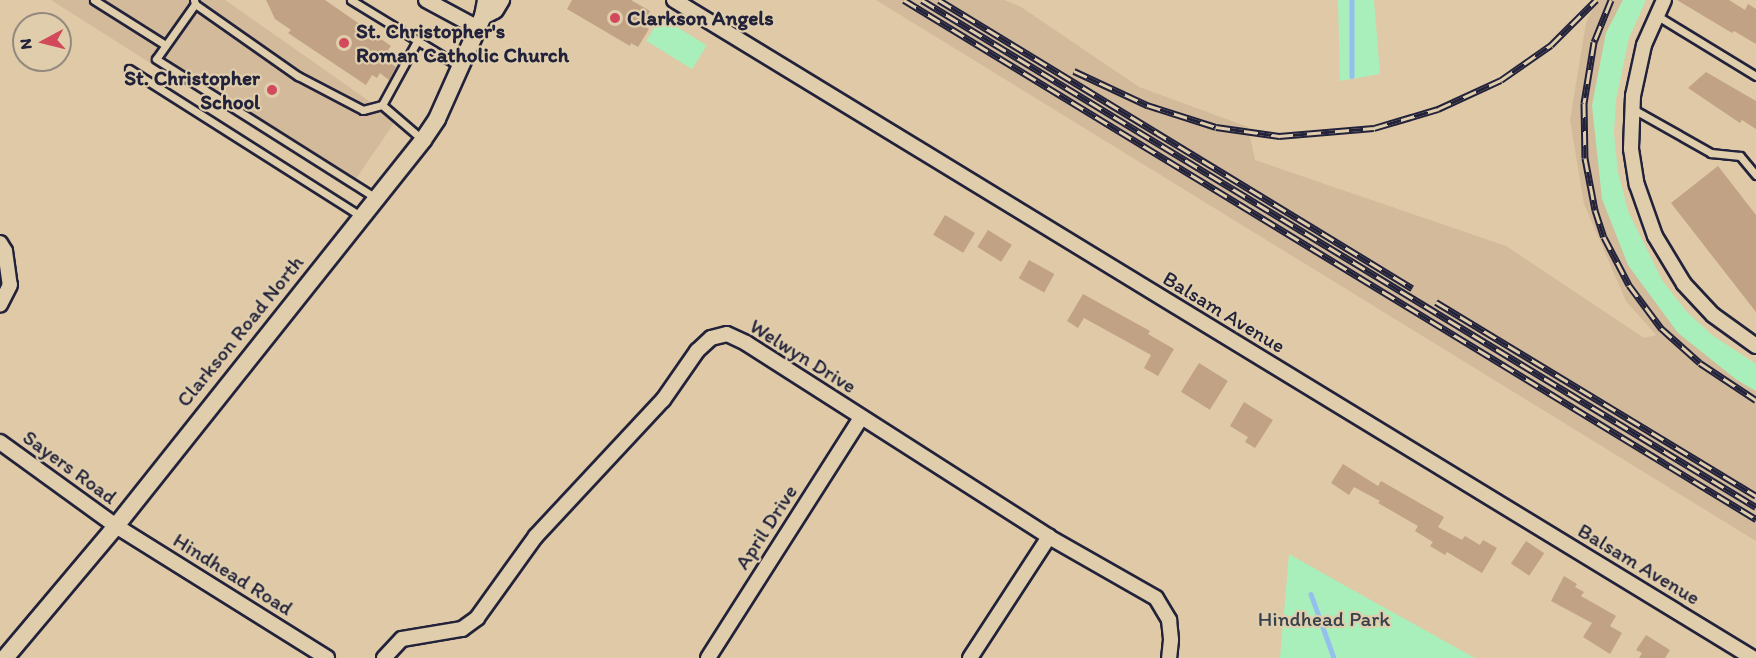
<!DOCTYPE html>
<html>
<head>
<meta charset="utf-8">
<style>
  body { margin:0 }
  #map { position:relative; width:1756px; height:658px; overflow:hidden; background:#dfc9a6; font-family:Itim,sans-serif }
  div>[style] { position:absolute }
  .built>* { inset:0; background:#d2ba9a }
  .green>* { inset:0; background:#a9efbb; transform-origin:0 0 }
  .stream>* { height:4.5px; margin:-2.25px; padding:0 2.25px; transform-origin:2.25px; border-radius:2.25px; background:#93c0ed }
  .building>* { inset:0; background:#c2a284; transform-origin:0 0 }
  .roads { filter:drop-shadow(2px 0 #22223b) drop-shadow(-2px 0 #22223b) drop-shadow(0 2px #22223b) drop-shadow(0 -2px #22223b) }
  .service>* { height:7px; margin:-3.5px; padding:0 3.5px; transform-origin:3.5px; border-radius:3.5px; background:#dfcdab }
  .minor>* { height:14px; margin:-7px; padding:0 7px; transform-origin:7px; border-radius:7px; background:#dfcdab }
  .tertiary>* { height:16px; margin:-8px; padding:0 8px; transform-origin:8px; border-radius:8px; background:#dfcdab }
  .rail>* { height:7px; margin-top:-3.5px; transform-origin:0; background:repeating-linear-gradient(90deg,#dfcdab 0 14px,#22223b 0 28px); box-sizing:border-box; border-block:2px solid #22223b }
  .dots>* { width:16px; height:16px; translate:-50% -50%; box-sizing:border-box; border:3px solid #dfcdab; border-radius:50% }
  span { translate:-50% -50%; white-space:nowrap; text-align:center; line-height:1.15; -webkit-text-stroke:4.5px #dfcdab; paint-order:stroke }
  .poi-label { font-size:21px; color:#22223b; font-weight:700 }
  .left { translate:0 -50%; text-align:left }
  .right { translate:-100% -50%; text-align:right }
  .street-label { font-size:21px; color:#22223b }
  .park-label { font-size:21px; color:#36414e }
  .north { position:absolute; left:12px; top:12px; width:60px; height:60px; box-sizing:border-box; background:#dfcdab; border:2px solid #93897e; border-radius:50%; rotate:263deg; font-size:16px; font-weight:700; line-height:24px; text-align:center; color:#22223b }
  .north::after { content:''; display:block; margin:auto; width:21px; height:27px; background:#d1495b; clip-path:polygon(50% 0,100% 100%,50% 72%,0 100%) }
</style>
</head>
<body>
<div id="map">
  <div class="built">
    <div style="clip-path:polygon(51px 0,225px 0,396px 120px,349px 189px)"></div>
    <div style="clip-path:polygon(876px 0,1004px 0,1021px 7px,1139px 87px,1248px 127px,1255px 160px,1506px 246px,1644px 338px,1656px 335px,1626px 301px,1584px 204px,1570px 120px,1586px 23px,1597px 0,1623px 0,1606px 33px,1592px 106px,1628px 265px,1678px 332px,1737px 380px,1756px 391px,1756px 541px)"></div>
  </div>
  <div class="green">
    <div style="clip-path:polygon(1338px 0,1374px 0,1380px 74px,1340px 81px)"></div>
    <div style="clip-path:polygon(1623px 0,1646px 0,1629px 38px,1616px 100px,1614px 133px,1618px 172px,1628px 211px,1662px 280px,1686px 311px,1712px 335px,1756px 364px,1756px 391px,1737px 380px,1678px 333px,1628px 265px,1602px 199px,1592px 106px,1606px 33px)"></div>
    <div style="left:661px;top:17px;width:54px;height:28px;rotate:32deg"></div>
    <div style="clip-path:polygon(1289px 554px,1349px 588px,1475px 658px,1280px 658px)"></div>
  </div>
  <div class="stream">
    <div style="left:1352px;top:0;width:76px;rotate:90deg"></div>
    <div style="left:1311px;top:594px;width:68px;rotate:70.2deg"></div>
  </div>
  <div class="building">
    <div style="clip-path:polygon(266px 0,325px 0,391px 46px,388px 50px,392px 53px,387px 61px,396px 67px,389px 80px,380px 73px,377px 78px,372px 75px,366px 85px,288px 33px,291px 30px,275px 19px)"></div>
    <div style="clip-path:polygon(572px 0,631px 0,650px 11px,642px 25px,649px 29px,638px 47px,631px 43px,630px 46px,567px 9px)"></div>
    <div style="clip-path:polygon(1677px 0,1729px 0,1745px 10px,1748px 4px,1756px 9px,1756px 44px,1734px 31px,1732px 33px)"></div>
    <div style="clip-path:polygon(1706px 72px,1756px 101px,1756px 129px,1742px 120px,1740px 123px,1688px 88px)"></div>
    <div style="clip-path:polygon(1718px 166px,1756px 215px,1756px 312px,1671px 203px)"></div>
    <div style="left:945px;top:215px;width:35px;height:23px;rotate:31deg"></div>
    <div style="left:988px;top:230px;width:28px;height:20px;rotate:32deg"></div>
    <div style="left:1029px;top:260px;width:29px;height:21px;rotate:29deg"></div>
    <div style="clip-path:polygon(1083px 294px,1150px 331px,1148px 334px,1174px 349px,1158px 376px,1144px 368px,1151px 355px,1084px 318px,1078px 328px,1067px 321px)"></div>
    <div style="left:1199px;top:363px;width:34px;height:34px;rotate:32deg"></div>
    <div style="clip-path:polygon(1244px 402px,1273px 420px,1255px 448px,1245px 442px,1248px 437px,1230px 426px)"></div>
    <div style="clip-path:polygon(1343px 464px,1378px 486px,1381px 481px,1444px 517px,1438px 527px,1462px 540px,1465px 536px,1480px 545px,1483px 540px,1497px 548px,1482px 573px,1447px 552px,1445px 555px,1430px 546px,1433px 542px,1415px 531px,1418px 526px,1378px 503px,1380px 501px,1354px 487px,1349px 495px,1331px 483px)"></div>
    <div style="left:1526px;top:541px;width:22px;height:27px;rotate:34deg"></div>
    <div style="clip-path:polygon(1564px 576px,1577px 584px,1575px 587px,1584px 592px,1581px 596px,1616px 616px,1610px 626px,1622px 633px,1610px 654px,1583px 637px,1592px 623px,1551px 601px)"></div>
    <div style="clip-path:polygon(1646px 635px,1670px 650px,1665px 658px,1639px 658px,1642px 653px,1636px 650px)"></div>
  </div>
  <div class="roads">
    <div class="service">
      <div style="left:94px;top:0;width:83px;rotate:32.2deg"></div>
      <div style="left:194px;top:0;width:4px;rotate:76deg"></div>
      <div style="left:195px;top:4px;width:67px;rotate:125.3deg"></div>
      <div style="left:156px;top:59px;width:260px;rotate:32.3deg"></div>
      <div style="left:351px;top:0;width:127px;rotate:31.4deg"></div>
      <div style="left:195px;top:4px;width:126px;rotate:35deg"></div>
      <div style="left:298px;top:76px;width:73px;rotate:27.6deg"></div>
      <div style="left:363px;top:110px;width:20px;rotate:-15deg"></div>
      <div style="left:382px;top:105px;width:54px;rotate:40.5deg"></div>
      <div style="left:1656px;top:15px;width:117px;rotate:31.4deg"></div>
      <div style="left:129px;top:69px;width:275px;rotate:32.4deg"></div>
      <div style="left:382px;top:105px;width:73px;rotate:-61.3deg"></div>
      <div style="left:1633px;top:109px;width:90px;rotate:29.4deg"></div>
      <div style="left:1711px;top:153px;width:29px;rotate:6deg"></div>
      <div style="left:1740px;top:156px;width:25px;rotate:50deg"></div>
    </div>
    <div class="minor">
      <div style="left:426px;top:0;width:59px;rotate:28.3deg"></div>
      <div style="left:674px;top:0;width:1264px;rotate:31.38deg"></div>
      <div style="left:1664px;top:0;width:49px;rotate:114deg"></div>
      <div style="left:1644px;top:45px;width:52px;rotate:102.2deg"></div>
      <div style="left:1633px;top:96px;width:53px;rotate:92.2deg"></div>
      <div style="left:1631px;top:149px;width:36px;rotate:81deg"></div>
      <div style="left:1637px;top:185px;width:54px;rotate:70.6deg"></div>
      <div style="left:1655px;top:236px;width:56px;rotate:58.9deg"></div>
      <div style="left:1684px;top:284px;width:42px;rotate:46.9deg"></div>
      <div style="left:1713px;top:315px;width:53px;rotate:35.8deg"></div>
      <div style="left:0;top:243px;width:9px;rotate:58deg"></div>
      <div style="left:5px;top:251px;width:34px;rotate:82deg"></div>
      <div style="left:10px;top:285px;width:22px;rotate:117deg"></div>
      <div style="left:0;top:442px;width:143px;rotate:35.9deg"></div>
      <div style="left:116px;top:526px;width:249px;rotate:32deg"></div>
      <div style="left:384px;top:658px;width:26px;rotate:-47deg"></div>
      <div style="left:402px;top:639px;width:61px;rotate:-9.5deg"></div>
      <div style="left:462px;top:629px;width:19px;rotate:-36deg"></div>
      <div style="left:477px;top:618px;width:101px;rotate:-54.3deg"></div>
      <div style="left:536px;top:536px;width:186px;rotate:-47deg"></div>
      <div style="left:663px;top:400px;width:60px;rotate:-55.2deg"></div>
      <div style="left:697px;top:351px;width:19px;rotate:-43deg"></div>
      <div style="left:711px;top:338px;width:16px;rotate:-14deg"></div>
      <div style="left:727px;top:334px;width:21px;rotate:25deg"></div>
      <div style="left:746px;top:343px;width:360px;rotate:32.6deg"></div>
      <div style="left:1049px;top:537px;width:123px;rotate:29.7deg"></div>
      <div style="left:1156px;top:598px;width:26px;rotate:59deg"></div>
      <div style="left:1169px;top:620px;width:20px;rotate:84deg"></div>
      <div style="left:1171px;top:640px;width:18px;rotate:96deg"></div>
      <div style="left:708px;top:658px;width:285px;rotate:-57.5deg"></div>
      <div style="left:970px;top:658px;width:145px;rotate:-56.9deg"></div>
    </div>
    <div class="tertiary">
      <div style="left:483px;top:16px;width:13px;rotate:-27deg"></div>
      <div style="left:495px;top:10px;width:12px;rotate:-59deg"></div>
      <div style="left:5px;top:658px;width:172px;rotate:-49.9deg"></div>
      <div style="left:116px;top:526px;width:493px;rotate:-51.5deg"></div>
      <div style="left:423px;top:140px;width:25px;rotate:-56deg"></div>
      <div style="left:437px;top:119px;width:113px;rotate:-65.9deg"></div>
      <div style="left:483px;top:16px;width:16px;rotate:-79deg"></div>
    </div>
  </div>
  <div class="rail">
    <div style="left:904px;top:0;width:998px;rotate:31.35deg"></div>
    <div style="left:922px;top:0;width:976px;rotate:31.3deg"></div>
    <div style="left:939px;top:0;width:554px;rotate:31.34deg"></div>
    <div style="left:1611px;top:0;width:45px;rotate:112deg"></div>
    <div style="left:1594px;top:42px;width:62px;rotate:99.3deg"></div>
    <div style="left:1584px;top:103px;width:55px;rotate:89deg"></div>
    <div style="left:1585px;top:158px;width:53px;rotate:79.1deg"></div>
    <div style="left:1595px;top:210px;width:28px;rotate:72deg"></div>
    <div style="left:1604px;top:237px;width:54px;rotate:62.5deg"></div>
    <div style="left:1629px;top:285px;width:54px;rotate:53.3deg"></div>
    <div style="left:1661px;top:328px;width:52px;rotate:41.9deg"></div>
    <div style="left:1700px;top:363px;width:67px;rotate:33.5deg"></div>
    <div style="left:1074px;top:71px;width:81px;rotate:25deg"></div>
    <div style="left:1147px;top:105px;width:72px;rotate:17.7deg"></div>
    <div style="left:1216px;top:127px;width:64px;rotate:8.1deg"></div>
    <div style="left:1279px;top:136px;width:95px;rotate:-4.8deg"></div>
    <div style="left:1374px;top:128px;width:67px;rotate:-16.5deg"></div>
    <div style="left:1438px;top:109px;width:69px;rotate:-24.7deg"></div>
    <div style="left:1501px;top:80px;width:61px;rotate:-35deg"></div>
    <div style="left:1551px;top:45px;width:64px;rotate:-45deg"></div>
    <div style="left:1436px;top:302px;width:374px;rotate:31.2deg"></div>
  </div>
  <div class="dots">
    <div style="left:615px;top:18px;background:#d1495b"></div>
    <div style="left:344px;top:43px;background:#d1495b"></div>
    <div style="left:272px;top:90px;background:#d1495b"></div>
  </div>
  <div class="poi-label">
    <span class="left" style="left:627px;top:18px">Clarkson Angels</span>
    <span class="left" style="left:356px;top:43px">St. Christopher's<br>Roman Catholic Church</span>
    <span class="right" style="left:260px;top:90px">St. Christopher<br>School</span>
  </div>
  <div class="street-label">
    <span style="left:1224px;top:312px;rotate:31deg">Balsam Avenue</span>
    <span style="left:240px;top:331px;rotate:-51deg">Clarkson Road North</span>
    <span style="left:803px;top:356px;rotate:32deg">Welwyn Drive</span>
    <span style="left:70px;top:467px;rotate:36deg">Sayers Road</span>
    <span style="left:766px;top:527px;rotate:-57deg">April Drive</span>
    <span style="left:1639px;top:564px;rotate:31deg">Balsam Avenue</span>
    <span style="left:233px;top:574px;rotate:32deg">Hindhead Road</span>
  </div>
  <div class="park-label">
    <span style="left:1324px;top:619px">Hindhead Park</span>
  </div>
  <div class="north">N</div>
</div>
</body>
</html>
